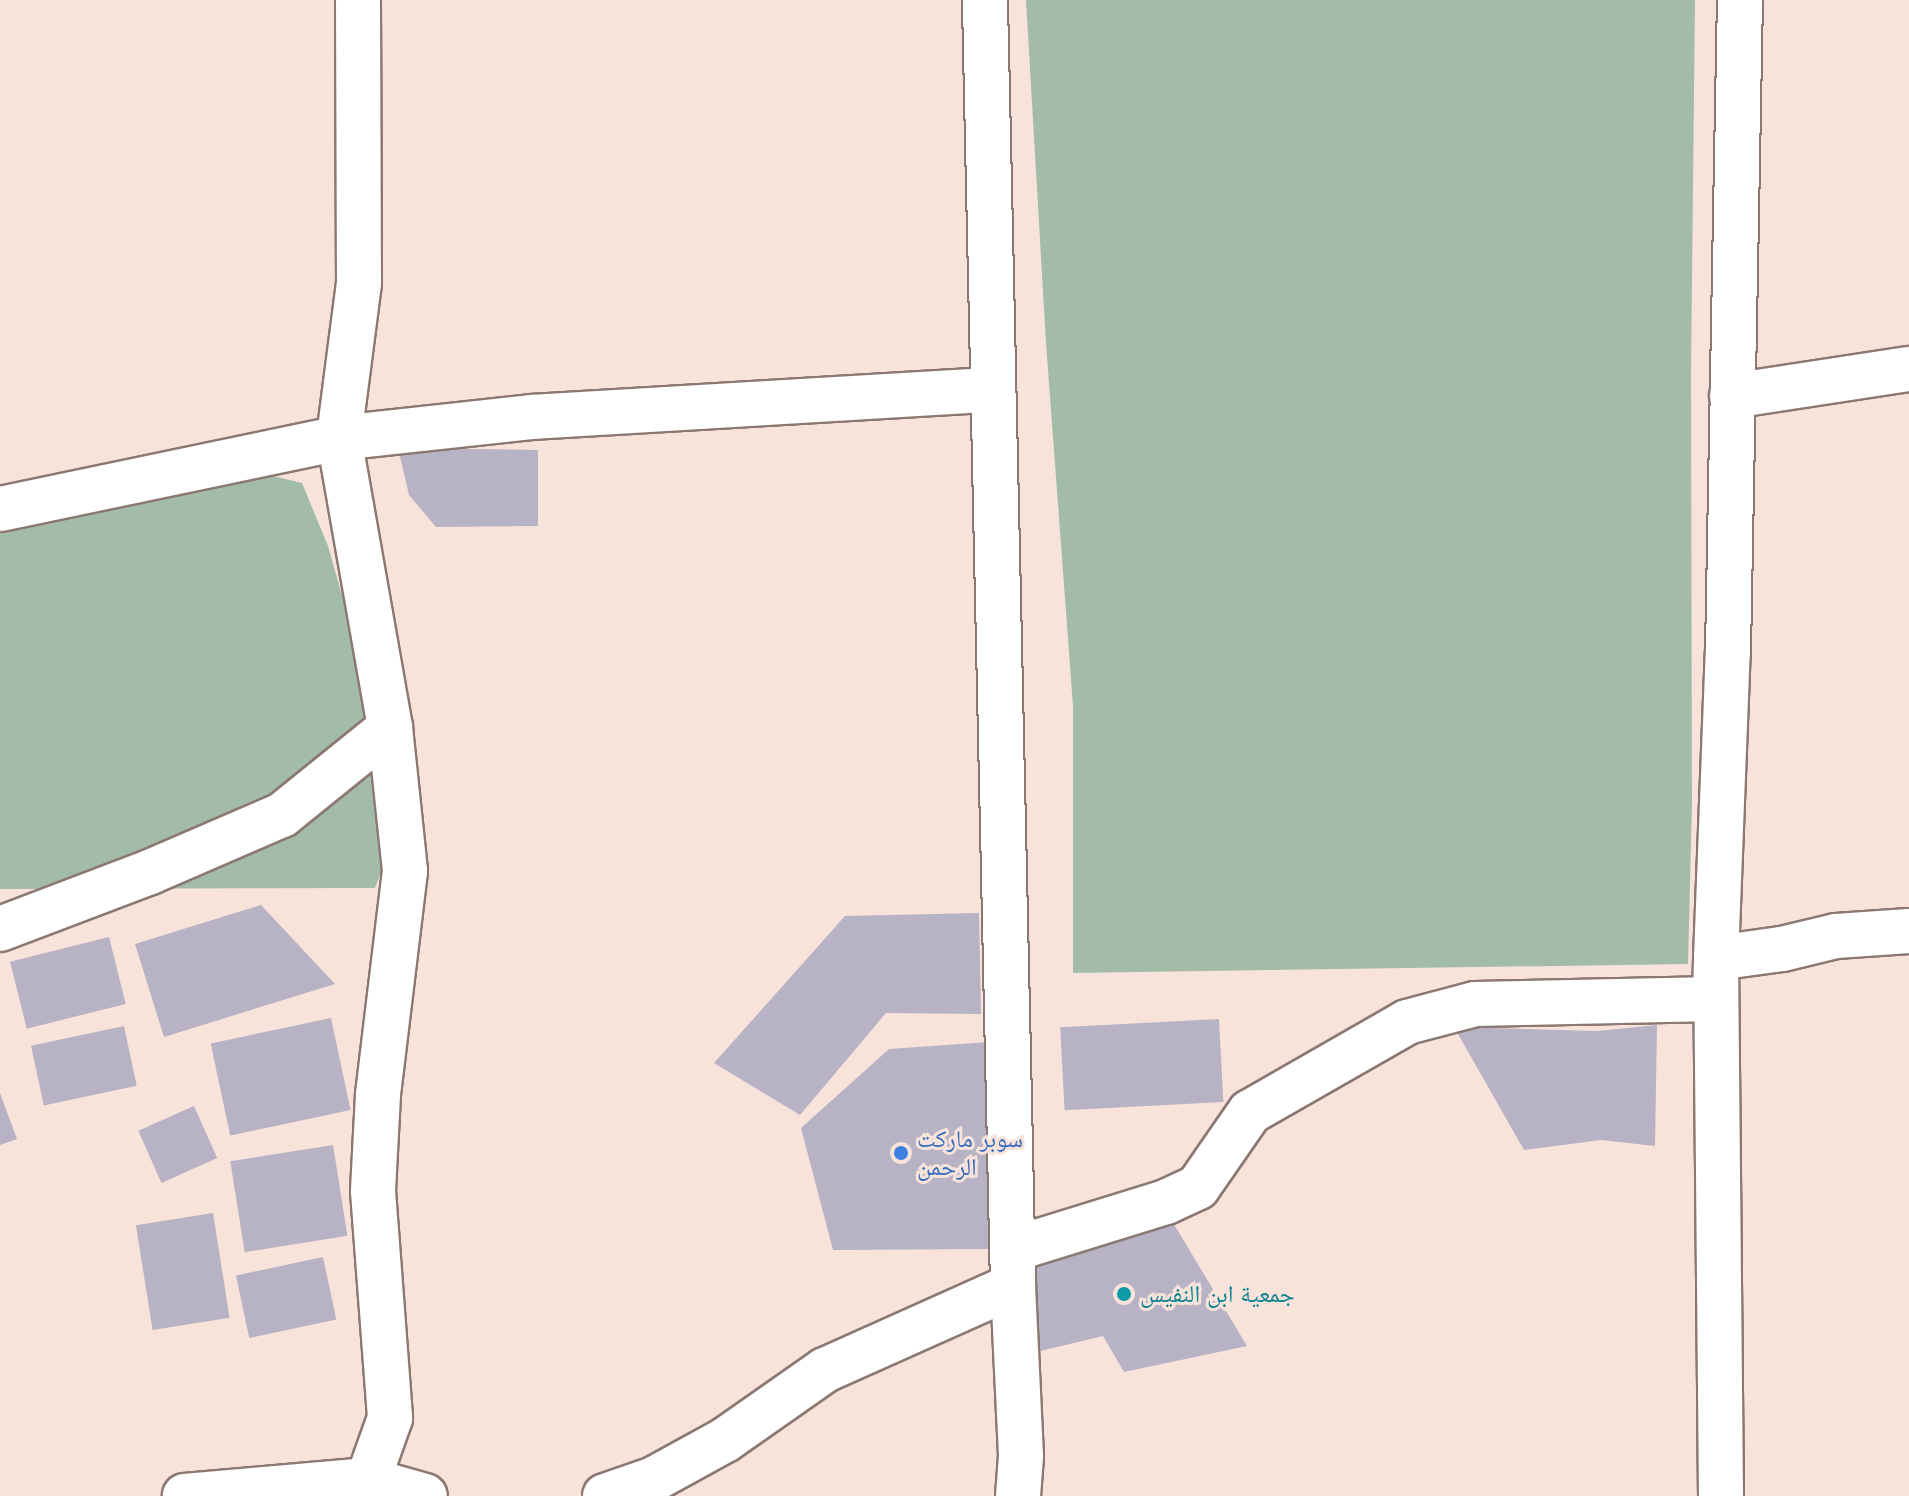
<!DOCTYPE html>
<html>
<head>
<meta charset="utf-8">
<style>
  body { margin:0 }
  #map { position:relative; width:1909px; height:1496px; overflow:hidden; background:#f8e3db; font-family:"Libre Baskerville","Noto Naskh Arabic",serif }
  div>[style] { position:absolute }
  .green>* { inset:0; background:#a3bcaa }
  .building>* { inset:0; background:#b7b2c4; transform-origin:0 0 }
  .roads { filter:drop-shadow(2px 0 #8b7871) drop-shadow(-2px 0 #8b7871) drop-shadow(0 2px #8b7871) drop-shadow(0 -2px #8b7871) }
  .minor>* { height:44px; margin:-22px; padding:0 22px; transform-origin:22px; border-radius:22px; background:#fff }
  .dots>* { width:22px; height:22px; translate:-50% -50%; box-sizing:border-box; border:4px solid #f8e3db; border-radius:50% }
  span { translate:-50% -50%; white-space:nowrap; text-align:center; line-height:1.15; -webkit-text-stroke:6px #f8e3db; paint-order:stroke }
  .shop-label { font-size:24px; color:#366cbe }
  .left { translate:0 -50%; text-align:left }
  .culture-label { font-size:24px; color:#0d838f }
</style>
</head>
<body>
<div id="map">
  <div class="green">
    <div style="clip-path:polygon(1026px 0,1695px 0,1691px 373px,1692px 804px,1688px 964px,1073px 973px,1073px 706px,1046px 343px)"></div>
    <div style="clip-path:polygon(252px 471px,302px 483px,328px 546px,375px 712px,389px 852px,375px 888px,0 889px,0 534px)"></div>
  </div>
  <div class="building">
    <div style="clip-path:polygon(398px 448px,538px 450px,538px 526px,436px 527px,409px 495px)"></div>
    <div style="clip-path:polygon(261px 905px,335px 984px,164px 1037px,135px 944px)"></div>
    <div style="clip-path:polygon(979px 913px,981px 1014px,886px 1013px,800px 1115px,714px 1063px,845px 916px)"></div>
    <div style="left:109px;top:937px;width:69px;height:102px;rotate:76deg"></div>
    <div style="left:331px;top:1018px;width:94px;height:123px;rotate:78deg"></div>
    <div style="left:1219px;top:1019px;width:83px;height:159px;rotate:87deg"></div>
    <div style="clip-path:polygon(1657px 1025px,1655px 1146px,1601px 1140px,1524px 1150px,1454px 1027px,1597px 1031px)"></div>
    <div style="left:124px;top:1026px;width:61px;height:95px;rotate:78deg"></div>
    <div style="clip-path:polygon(989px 1042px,988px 1249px,833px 1250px,801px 1128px,889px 1049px)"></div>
    <div style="clip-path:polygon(0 1093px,17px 1139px,0 1145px)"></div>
    <div style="left:194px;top:1106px;width:57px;height:61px;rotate:66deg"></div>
    <div style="left:333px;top:1145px;width:92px;height:104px;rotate:81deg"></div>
    <div style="left:213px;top:1213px;width:106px;height:78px;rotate:81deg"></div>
    <div style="clip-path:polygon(1169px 1216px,1247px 1346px,1124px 1372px,1103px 1336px,1032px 1353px,1031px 1251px)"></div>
    <div style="left:323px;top:1257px;width:64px;height:89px;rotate:78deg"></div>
  </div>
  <div class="roads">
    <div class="minor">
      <div style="left:358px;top:0;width:283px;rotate:89.8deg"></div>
      <div style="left:359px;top:283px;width:156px;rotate:97.4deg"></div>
      <div style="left:339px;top:438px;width:194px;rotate:-6.2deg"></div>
      <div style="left:532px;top:417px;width:461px;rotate:-3.4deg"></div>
      <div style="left:1732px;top:396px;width:179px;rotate:-8.7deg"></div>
      <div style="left:0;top:509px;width:346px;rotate:-11.8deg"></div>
      <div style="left:339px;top:438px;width:294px;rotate:80deg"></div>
      <div style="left:390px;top:728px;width:144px;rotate:84deg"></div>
      <div style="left:405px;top:871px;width:226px;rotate:96.9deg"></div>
      <div style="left:378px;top:1095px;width:96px;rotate:93deg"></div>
      <div style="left:373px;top:1191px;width:228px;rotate:85.7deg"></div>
      <div style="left:390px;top:1418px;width:66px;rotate:109.5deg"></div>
      <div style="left:368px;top:1480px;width:184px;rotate:175deg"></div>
      <div style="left:0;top:929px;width:160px;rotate:-20.8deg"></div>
      <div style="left:150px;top:872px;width:144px;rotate:-23.4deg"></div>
      <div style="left:282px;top:815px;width:139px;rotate:-38.9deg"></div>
      <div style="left:1014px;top:1249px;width:159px;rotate:-17.2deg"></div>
      <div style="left:1166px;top:1202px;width:35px;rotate:-25deg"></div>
      <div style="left:1198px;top:1187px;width:91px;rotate:-55.3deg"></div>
      <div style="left:1250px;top:1112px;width:181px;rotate:-29.8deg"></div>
      <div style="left:1407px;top:1022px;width:70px;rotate:-14.8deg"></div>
      <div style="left:1475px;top:1004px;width:240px;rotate:-1.2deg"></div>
      <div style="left:1715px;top:999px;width:41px;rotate:-88.6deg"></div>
      <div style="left:1716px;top:958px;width:67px;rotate:-7.8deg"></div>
      <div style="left:1782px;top:949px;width:56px;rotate:-13.5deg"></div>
      <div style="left:1836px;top:936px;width:73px;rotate:-3.9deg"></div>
      <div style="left:1013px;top:1286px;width:170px;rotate:87.3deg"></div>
      <div style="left:1021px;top:1456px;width:40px;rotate:94.3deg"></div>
      <div style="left:368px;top:1496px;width:16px;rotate:-90deg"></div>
      <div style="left:368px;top:1480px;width:59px;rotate:15.7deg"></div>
      <div style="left:605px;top:1496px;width:52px;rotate:-19.1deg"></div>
      <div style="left:654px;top:1479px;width:81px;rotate:-28.8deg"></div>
      <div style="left:725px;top:1440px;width:122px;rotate:-35deg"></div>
      <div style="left:825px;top:1370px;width:206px;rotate:-24.1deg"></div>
      <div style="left:1013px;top:1286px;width:1286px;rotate:-91.25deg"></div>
      <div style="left:1721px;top:1496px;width:538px;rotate:-90.53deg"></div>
      <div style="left:1716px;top:958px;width:306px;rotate:-87.8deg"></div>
      <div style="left:1728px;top:652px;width:652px;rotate:-88.95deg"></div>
    </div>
  </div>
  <div class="dots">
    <div style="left:901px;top:1153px;background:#3f7fe0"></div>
    <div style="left:1124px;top:1294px;background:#0f9aa8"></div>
  </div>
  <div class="shop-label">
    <span class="left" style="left:917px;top:1153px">سوبر ماركت<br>الرحمن</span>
  </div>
  <div class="culture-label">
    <span class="left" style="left:1140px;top:1294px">جمعية ابن النفيس</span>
  </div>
</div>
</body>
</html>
